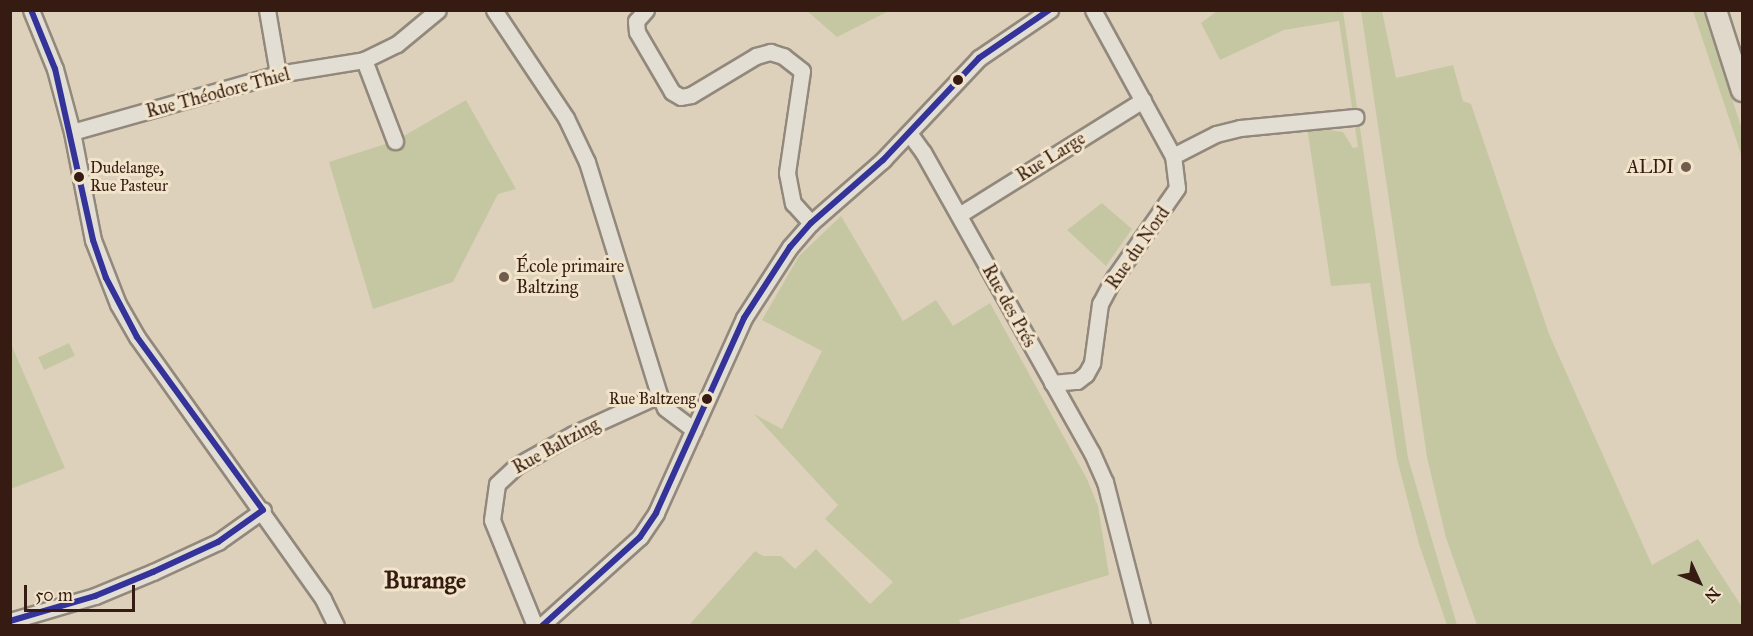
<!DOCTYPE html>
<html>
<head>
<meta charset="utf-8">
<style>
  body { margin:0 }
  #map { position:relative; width:1753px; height:636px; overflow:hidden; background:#ddd1bc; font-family:"IM FELL Great Primer",serif }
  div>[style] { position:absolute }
  .green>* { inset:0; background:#c5c7a3; transform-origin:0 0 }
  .roads { filter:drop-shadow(2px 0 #92887b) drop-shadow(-2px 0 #92887b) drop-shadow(0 2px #92887b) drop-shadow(0 -2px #92887b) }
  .minor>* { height:15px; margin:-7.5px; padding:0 7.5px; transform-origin:7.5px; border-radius:7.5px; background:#e3ded3 }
  .major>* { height:20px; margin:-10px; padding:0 10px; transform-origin:10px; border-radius:10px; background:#dfd8cb }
  .bus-1>* { height:6px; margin:-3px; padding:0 3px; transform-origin:3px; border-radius:3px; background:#339 }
  .dots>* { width:16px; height:16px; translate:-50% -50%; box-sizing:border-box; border:3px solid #f1e4ca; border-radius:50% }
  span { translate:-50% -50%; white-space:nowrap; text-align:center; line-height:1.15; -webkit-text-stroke:6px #f1e4ca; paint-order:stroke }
  .bus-label { font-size:16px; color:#351b11 }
  .left { translate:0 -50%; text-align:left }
  .right { translate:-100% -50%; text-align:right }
  .street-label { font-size:18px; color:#351b11 }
  .poi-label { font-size:18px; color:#351b11 }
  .district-label { font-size:24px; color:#351b11; font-weight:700 }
  .frame { position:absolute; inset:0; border:12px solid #351b11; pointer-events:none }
  .north { position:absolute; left:1669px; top:552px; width:60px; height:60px; -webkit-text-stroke:4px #f1e4ca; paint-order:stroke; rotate:134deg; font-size:16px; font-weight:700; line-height:24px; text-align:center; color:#351b11 }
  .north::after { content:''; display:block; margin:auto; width:21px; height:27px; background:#351b11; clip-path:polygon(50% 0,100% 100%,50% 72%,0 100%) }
  .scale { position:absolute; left:24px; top:585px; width:111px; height:27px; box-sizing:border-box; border:3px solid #351b11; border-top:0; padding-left:8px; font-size:18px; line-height:21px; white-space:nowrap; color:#351b11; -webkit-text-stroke:4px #f1e4ca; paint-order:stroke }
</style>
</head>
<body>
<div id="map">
  <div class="green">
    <div style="clip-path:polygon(807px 11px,889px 11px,837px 37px)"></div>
    <div style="clip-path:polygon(1217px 11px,1343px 11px,1408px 458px,1457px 625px,1447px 625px,1419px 544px,1397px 459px,1370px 283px,1331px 286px,1307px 127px,1343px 132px,1353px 148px,1358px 147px,1339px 21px,1284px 30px,1220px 60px,1201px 23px)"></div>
    <div style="clip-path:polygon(1361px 11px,1382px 11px,1396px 78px,1453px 65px,1463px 101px,1471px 104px,1549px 334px,1652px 565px,1698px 539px,1742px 607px,1742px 625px,1477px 625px,1446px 538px,1427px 457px)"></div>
    <div style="clip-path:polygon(1693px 11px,1703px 11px,1742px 129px,1742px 157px)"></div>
    <div style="clip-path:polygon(466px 100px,516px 189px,498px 194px,453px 282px,373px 309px,329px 162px,395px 141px)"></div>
    <div style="clip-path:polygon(1102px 203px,1132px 229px,1106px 266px,1067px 230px)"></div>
    <div style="clip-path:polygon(841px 216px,903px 321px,936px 300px,953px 326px,990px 303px,1087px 479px,1098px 506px,1109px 575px,959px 620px,961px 625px,689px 625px,755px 551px,763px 556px,781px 556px,795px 569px,816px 549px,870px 604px,893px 582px,825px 519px,838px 505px,754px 414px,782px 429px,822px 351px,762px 320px,799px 256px)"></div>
    <div style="left:69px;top:343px;width:14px;height:34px;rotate:65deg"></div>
    <div style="clip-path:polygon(11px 344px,65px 468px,11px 489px,10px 489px)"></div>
  </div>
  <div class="roads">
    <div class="minor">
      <div style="left:31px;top:10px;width:64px;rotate:67.9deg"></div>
      <div style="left:55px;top:69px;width:65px;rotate:74.9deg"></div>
      <div style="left:72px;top:132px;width:110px;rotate:79deg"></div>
      <div style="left:93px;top:240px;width:69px;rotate:68.7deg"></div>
      <div style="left:118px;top:304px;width:38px;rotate:60deg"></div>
      <div style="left:137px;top:337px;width:321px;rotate:54.6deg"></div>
      <div style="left:323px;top:599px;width:30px;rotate:64deg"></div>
      <div style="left:267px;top:10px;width:65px;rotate:80.2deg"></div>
      <div style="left:494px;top:10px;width:130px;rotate:56.3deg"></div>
      <div style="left:566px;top:118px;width:49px;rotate:64.5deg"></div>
      <div style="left:587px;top:162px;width:244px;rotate:72.8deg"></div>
      <div style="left:659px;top:395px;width:14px;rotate:65deg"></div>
      <div style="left:665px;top:408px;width:36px;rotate:37deg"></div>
      <div style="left:646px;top:10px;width:15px;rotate:132deg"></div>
      <div style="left:636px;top:21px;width:11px;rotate:85deg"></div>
      <div style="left:637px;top:32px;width:69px;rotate:59.7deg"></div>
      <div style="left:672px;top:92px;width:10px;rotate:29deg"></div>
      <div style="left:681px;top:97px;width:10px;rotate:-11deg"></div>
      <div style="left:691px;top:95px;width:76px;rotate:-31deg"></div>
      <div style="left:756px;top:56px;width:15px;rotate:-16deg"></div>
      <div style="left:770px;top:52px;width:14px;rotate:17deg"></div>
      <div style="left:783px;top:56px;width:24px;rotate:38deg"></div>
      <div style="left:802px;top:71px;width:103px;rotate:98.4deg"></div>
      <div style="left:787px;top:173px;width:31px;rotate:79deg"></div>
      <div style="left:793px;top:203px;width:27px;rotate:48deg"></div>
      <div style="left:364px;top:60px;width:87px;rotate:69.1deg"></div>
      <div style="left:72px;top:132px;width:214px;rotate:-15.7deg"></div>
      <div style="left:278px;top:74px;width:87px;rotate:-9.2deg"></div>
      <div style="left:364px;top:60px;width:37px;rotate:-26deg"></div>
      <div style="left:397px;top:44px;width:53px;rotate:-39.7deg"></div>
      <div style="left:909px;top:133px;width:24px;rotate:54deg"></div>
      <div style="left:923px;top:152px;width:345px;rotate:60.7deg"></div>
      <div style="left:1092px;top:453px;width:32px;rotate:66deg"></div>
      <div style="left:1105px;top:482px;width:149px;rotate:75.6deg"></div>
      <div style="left:1173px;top:156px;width:48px;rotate:-27.1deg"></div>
      <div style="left:1216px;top:134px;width:25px;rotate:-14deg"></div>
      <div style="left:1240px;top:128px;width:116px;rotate:-5.5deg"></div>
      <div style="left:959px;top:215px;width:217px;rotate:-32deg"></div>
      <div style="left:1052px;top:383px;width:25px;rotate:-5deg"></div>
      <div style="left:1077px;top:381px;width:11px;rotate:-38deg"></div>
      <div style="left:1086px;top:374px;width:13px;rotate:-61deg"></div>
      <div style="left:1092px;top:363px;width:60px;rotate:-82.3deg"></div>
      <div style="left:1100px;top:304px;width:30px;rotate:-62deg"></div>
      <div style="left:1114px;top:278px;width:110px;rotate:-55deg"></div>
      <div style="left:1177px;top:188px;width:32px;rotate:-97deg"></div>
      <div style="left:1173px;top:156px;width:166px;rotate:-118.7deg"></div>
      <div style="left:10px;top:621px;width:89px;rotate:-16.4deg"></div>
      <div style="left:95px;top:596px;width:63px;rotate:-22.5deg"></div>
      <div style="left:153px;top:572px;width:72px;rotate:-24.8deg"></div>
      <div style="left:218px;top:542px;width:55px;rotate:-35.4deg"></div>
      <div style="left:535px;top:626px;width:114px;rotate:-112.1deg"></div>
      <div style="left:492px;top:520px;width:36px;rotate:-82deg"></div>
      <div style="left:497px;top:484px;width:26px;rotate:-43deg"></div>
      <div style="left:516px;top:466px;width:65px;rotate:-29.3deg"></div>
      <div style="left:573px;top:434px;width:94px;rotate:-24.4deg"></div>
      <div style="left:541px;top:626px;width:133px;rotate:-42deg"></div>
      <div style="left:640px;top:537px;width:29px;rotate:-56deg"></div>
      <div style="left:656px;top:513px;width:214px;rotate:-65.7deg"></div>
      <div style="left:744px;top:318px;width:85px;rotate:-57.1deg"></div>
      <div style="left:790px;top:247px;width:32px;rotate:-49deg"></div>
      <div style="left:811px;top:223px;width:96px;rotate:-41.2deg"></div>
      <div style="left:883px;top:160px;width:140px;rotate:-46.7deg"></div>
      <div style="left:979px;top:58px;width:86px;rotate:-34.1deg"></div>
    </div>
    <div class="major">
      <div style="left:1716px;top:10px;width:85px;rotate:72.2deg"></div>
    </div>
  </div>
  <div class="bus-1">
    <div style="left:10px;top:621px;width:89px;rotate:-16.4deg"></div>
    <div style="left:95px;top:596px;width:63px;rotate:-22.5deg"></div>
    <div style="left:153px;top:572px;width:72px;rotate:-24.8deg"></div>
    <div style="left:218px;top:542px;width:55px;rotate:-35.4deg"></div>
    <div style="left:263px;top:510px;width:214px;rotate:-126.1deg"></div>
    <div style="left:137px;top:337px;width:67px;rotate:-117.7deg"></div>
    <div style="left:106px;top:278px;width:40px;rotate:-108.9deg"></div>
    <div style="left:93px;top:240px;width:175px;rotate:-102.5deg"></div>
    <div style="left:55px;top:69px;width:64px;rotate:-112.1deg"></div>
    <div style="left:542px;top:626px;width:132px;rotate:-42.2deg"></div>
    <div style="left:640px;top:537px;width:29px;rotate:-56deg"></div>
    <div style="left:656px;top:513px;width:214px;rotate:-65.7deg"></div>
    <div style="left:744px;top:318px;width:85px;rotate:-57.1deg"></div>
    <div style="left:790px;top:247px;width:32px;rotate:-49deg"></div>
    <div style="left:811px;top:223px;width:96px;rotate:-41.2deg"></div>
    <div style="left:883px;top:160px;width:140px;rotate:-46.7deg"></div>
    <div style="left:979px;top:58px;width:85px;rotate:-34.4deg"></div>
  </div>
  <div class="dots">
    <div style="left:958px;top:80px;background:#351b11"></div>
    <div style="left:1686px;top:167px;background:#705b4d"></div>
    <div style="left:79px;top:177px;background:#351b11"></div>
    <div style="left:504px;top:277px;background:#705b4d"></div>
    <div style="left:707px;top:399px;background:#351b11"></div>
  </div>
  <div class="bus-label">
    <span class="left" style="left:90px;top:177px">Dudelange,<br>Rue Pasteur</span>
    <span class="right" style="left:696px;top:399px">Rue Baltzeng</span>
  </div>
  <div class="street-label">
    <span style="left:218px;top:93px;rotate:-15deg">Rue Théodore Thiel</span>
    <span style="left:1051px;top:157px;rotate:-32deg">Rue Large</span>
    <span style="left:1138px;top:248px;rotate:-55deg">Rue du Nord</span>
    <span style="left:1009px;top:306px;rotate:61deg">Rue des Prés</span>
    <span style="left:556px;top:446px;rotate:-29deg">Rue Baltzing</span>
  </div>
  <div class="poi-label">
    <span class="right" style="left:1674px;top:167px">ALDI</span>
    <span class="left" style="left:516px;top:277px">École primaire<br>Baltzing</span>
  </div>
  <div class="district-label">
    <span style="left:425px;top:581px">Burange</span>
  </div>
  <div class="frame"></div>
  <div class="north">N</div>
  <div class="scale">50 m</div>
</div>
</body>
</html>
